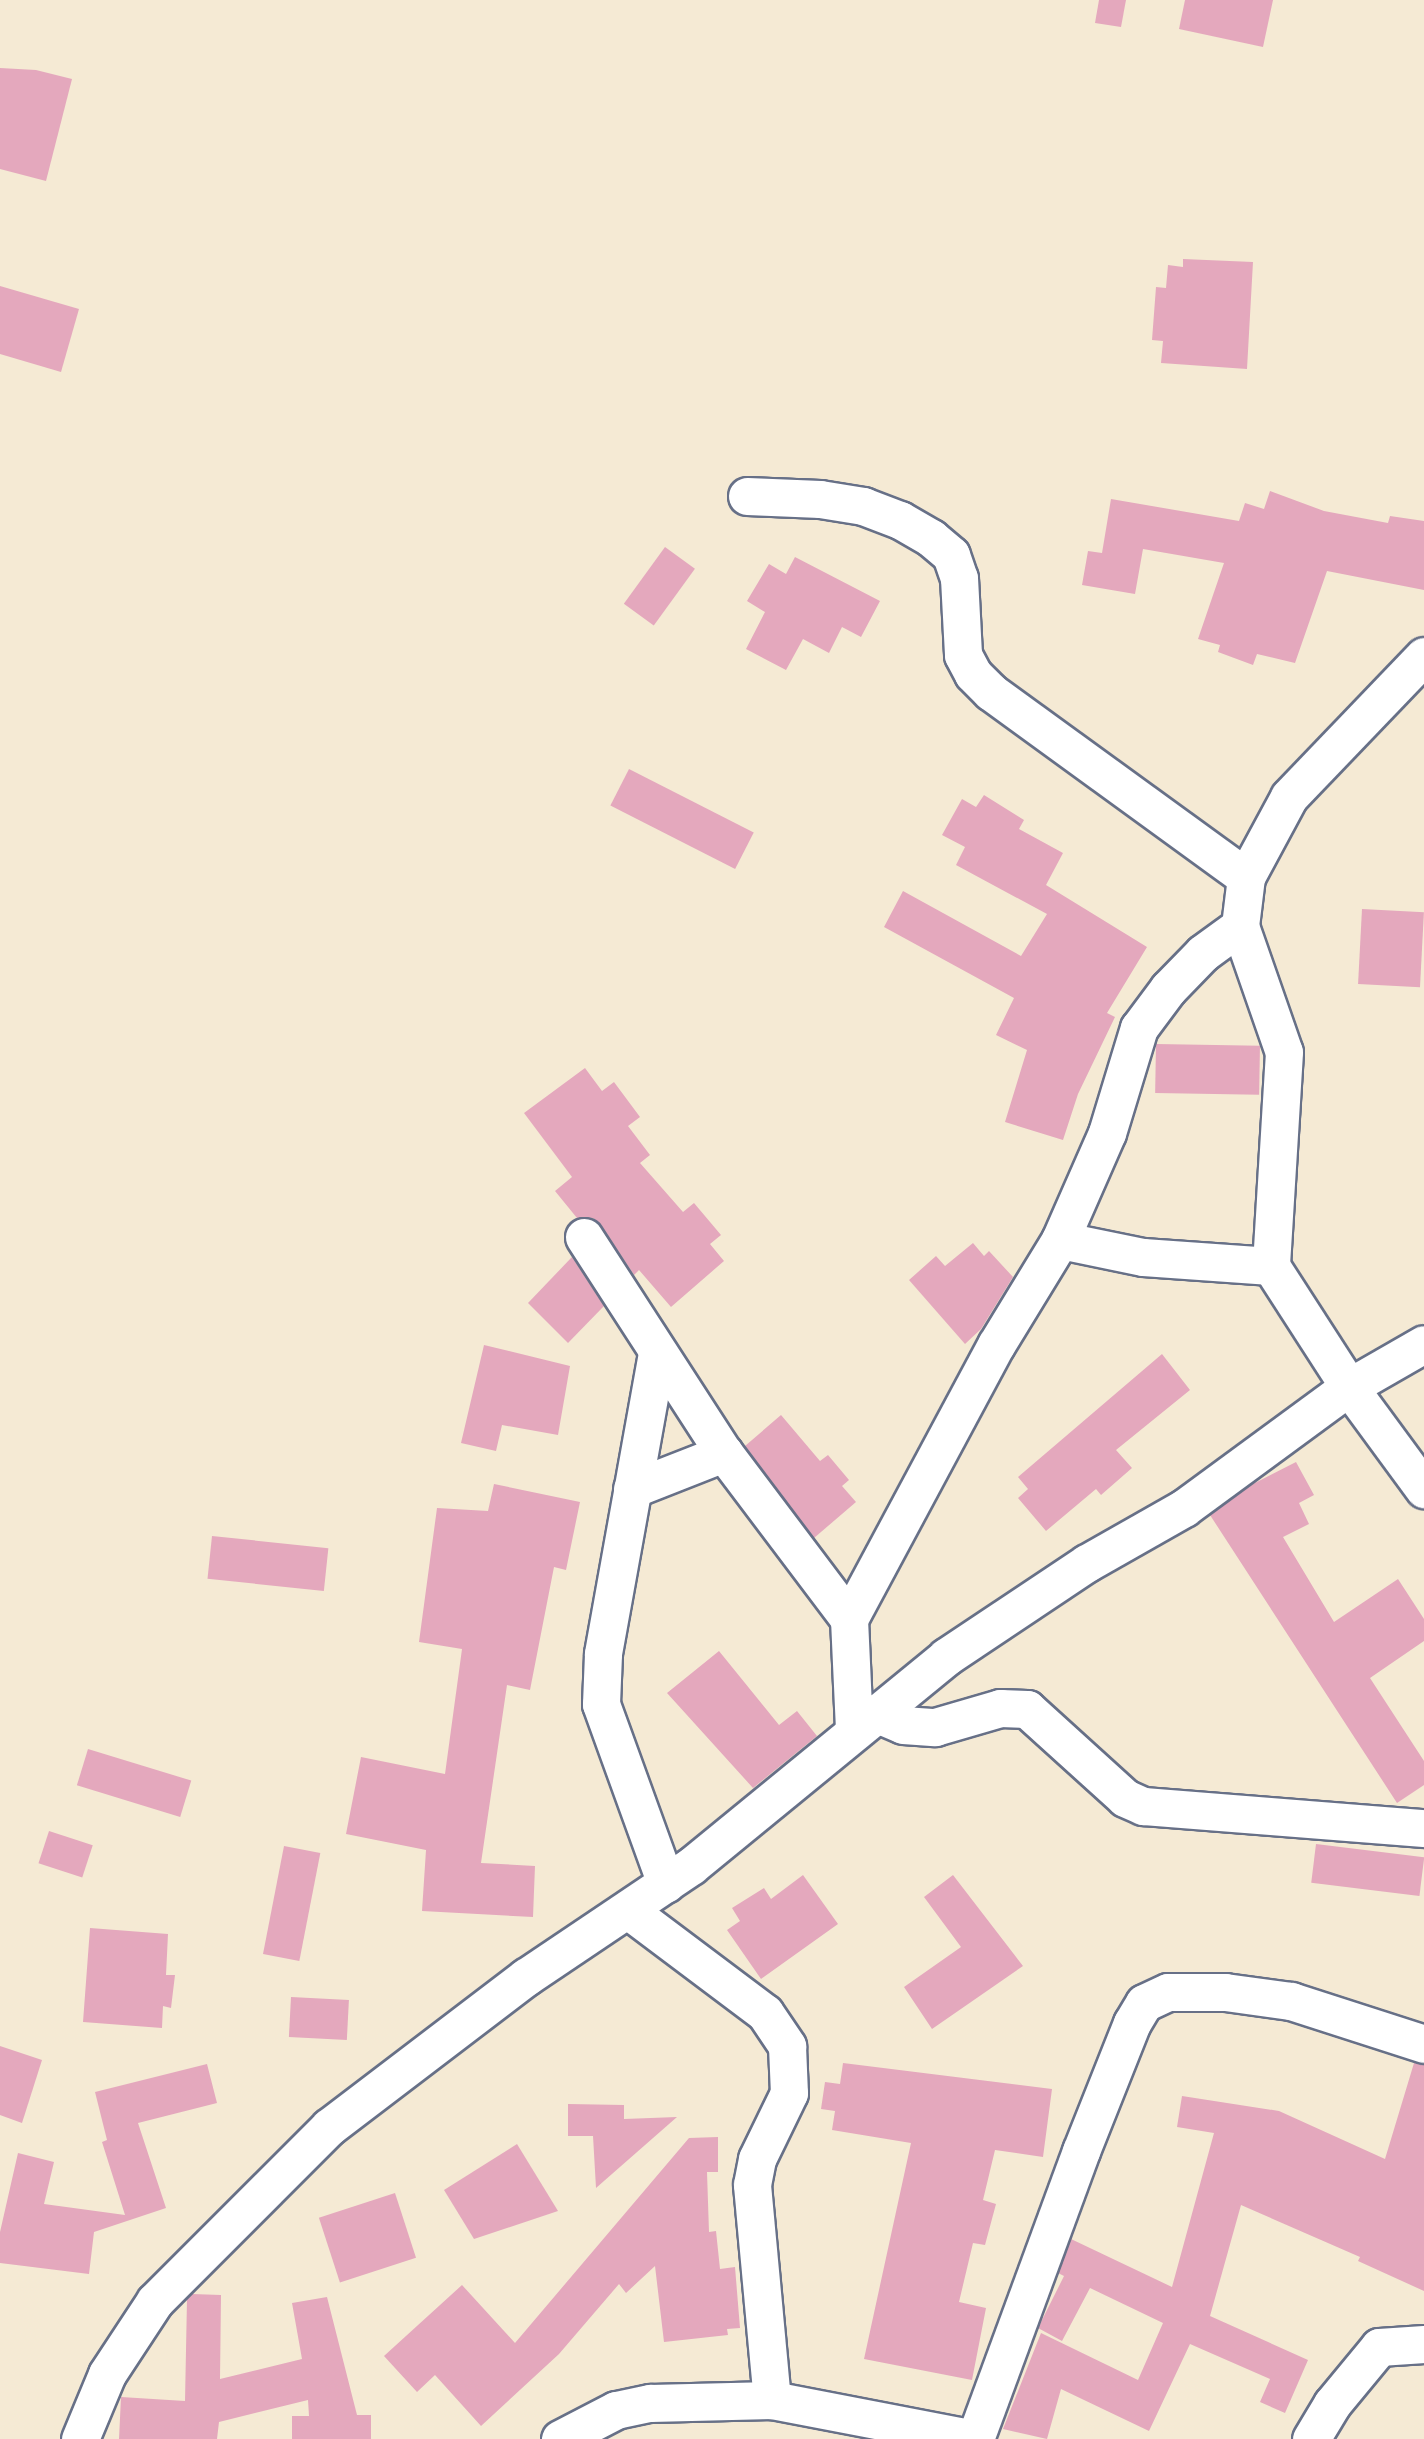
<!DOCTYPE html>
<html>
<head>
<meta charset="utf-8">
<style>
  body { margin:0 }
  #map { position:relative; width:1424px; height:2439px; overflow:hidden; background:#f5ead4; font-family:Mynerve,sans-serif }
  div>[style] { position:absolute }
  .building>* { inset:0; background:#e4a8bd; transform-origin:0 0 }
  .roads { filter:drop-shadow(2px 0 #677087) drop-shadow(-2px 0 #677087) drop-shadow(0 2px #677087) drop-shadow(0 -2px #677087) }
  .minor>* { height:37px; margin:-18.5px; padding:0 18.5px; transform-origin:18.5px; border-radius:18.5px; background:#fff }
  span { translate:-50% -50%; white-space:nowrap; text-align:center; line-height:1.15; -webkit-text-stroke:7px #fbf7ec; paint-order:stroke }
</style>
</head>
<body>
<div id="map">
  <div class="building">
    <div style="clip-path:polygon(1099px 0,1126px 0,1121px 27px,1095px 23px)"></div>
    <div style="clip-path:polygon(1185px 0,1273px 0,1263px 47px,1179px 29px)"></div>
    <div style="clip-path:polygon(0 68px,36px 70px,72px 79px,46px 181px,0 169px)"></div>
    <div style="clip-path:polygon(1183px 259px,1253px 262px,1247px 369px,1161px 363px,1163px 341px,1152px 340px,1156px 287px,1166px 288px,1168px 265px,1183px 267px)"></div>
    <div style="clip-path:polygon(0 286px,79px 309px,61px 372px,0 354px)"></div>
    <div style="clip-path:polygon(1270px 491px,1324px 511px,1388px 523px,1390px 516px,1424px 521px,1424px 590px,1327px 571px,1295px 663px,1257px 654px,1253px 665px,1218px 652px,1220px 645px,1198px 639px,1224px 563px,1143px 549px,1135px 594px,1082px 585px,1088px 551px,1102px 553px,1111px 499px,1239px 521px,1245px 503px,1264px 509px)"></div>
    <div style="left:665px;top:547px;width:37px;height:70px;rotate:36deg"></div>
    <div style="clip-path:polygon(795px 557px,880px 601px,861px 637px,842px 627px,829px 653px,803px 639px,786px 670px,746px 649px,765px 612px,747px 601px,769px 564px,786px 574px)"></div>
    <div style="left:629px;top:769px;width:140px;height:41px;rotate:27deg"></div>
    <div style="clip-path:polygon(984px 795px,1024px 820px,1019px 829px,1063px 853px,1046px 885px,1147px 947px,1107px 1013px,1115px 1017px,1078px 1094px,1063px 1140px,1005px 1122px,1027px 1050px,996px 1035px,1014px 998px,884px 927px,903px 891px,1021px 956px,1047px 914px,956px 865px,965px 847px,942px 835px,962px 799px,976px 807px)"></div>
    <div style="left:1362px;top:909px;width:62px;height:75px;rotate:3deg"></div>
    <div style="left:1156px;top:1044px;width:104px;height:49px;rotate:1deg"></div>
    <div style="clip-path:polygon(585px 1068px,602px 1091px,614px 1082px,640px 1117px,628px 1126px,650px 1155px,640px 1163px,683px 1212px,694px 1203px,721px 1235px,710px 1244px,724px 1261px,671px 1307px,639px 1270px,634px 1275px,601px 1225px,593px 1218px,577px 1218px,555px 1191px,572px 1177px,524px 1113px)"></div>
    <div style="clip-path:polygon(973px 1243px,984px 1256px,989px 1251px,1013px 1277px,981px 1329px,965px 1344px,909px 1280px,936px 1256px,945px 1266px)"></div>
    <div style="clip-path:polygon(572px 1257px,604px 1306px,568px 1343px,528px 1303px)"></div>
    <div style="clip-path:polygon(484px 1345px,570px 1366px,558px 1435px,502px 1425px,496px 1451px,461px 1443px)"></div>
    <div style="clip-path:polygon(1162px 1354px,1190px 1390px,1116px 1450px,1132px 1468px,1101px 1495px,1096px 1489px,1046px 1531px,1018px 1498px,1028px 1489px,1018px 1477px)"></div>
    <div style="clip-path:polygon(781px 1415px,820px 1461px,828px 1455px,849px 1480px,842px 1486px,856px 1502px,814px 1538px,745px 1446px)"></div>
    <div style="clip-path:polygon(1296px 1462px,1314px 1495px,1299px 1503px,1309px 1524px,1283px 1537px,1334px 1622px,1398px 1579px,1424px 1619px,1424px 1641px,1370px 1678px,1424px 1761px,1424px 1785px,1397px 1803px,1210px 1515px,1251px 1485px)"></div>
    <div style="clip-path:polygon(494px 1484px,580px 1502px,566px 1570px,554px 1567px,530px 1690px,507px 1685px,481px 1863px,535px 1866px,533px 1917px,422px 1911px,426px 1850px,346px 1834px,361px 1757px,445px 1774px,462px 1649px,419px 1642px,437px 1508px,488px 1511px)"></div>
    <div style="left:212px;top:1536px;width:117px;height:43px;rotate:6deg"></div>
    <div style="clip-path:polygon(719px 1651px,779px 1725px,797px 1711px,817px 1736px,753px 1788px,667px 1693px)"></div>
    <div style="left:88px;top:1749px;width:108px;height:38px;rotate:17deg"></div>
    <div style="left:49px;top:1831px;width:46px;height:34px;rotate:18deg"></div>
    <div style="left:1316px;top:1844px;width:109px;height:39px;rotate:7deg"></div>
    <div style="left:284px;top:1846px;width:37px;height:110px;rotate:11deg"></div>
    <div style="clip-path:polygon(803px 1875px,838px 1924px,761px 1979px,727px 1930px,740px 1921px,732px 1908px,764px 1888px,771px 1899px)"></div>
    <div style="clip-path:polygon(953px 1875px,1023px 1966px,932px 2029px,904px 1987px,961px 1947px,924px 1897px)"></div>
    <div style="clip-path:polygon(90px 1928px,168px 1934px,166px 1975px,175px 1975px,171px 2008px,163px 2006px,162px 2028px,83px 2022px)"></div>
    <div style="left:291px;top:1997px;width:58px;height:40px;rotate:3deg"></div>
    <div style="clip-path:polygon(0 2046px,42px 2060px,22px 2123px,0 2115px)"></div>
    <div style="clip-path:polygon(843px 2063px,1052px 2089px,1043px 2157px,995px 2150px,983px 2200px,996px 2204px,985px 2245px,973px 2243px,959px 2302px,986px 2308px,972px 2380px,864px 2359px,911px 2143px,832px 2130px,835px 2111px,821px 2109px,825px 2082px,840px 2084px)"></div>
    <div style="clip-path:polygon(1414px 2063px,1424px 2064px,1424px 2291px,1358px 2261px,1360px 2257px,1241px 2205px,1210px 2316px,1308px 2360px,1285px 2413px,1260px 2402px,1270px 2379px,1190px 2344px,1149px 2431px,1061px 2389px,1047px 2439px,1003px 2429px,1041px 2333px,1138px 2380px,1163px 2323px,1090px 2288px,1062px 2341px,1038px 2328px,1064px 2276px,1058px 2273px,1071px 2239px,1172px 2287px,1214px 2133px,1177px 2127px,1182px 2096px,1279px 2111px,1385px 2159px)"></div>
    <div style="clip-path:polygon(207px 2064px,217px 2103px,138px 2123px,166px 2208px,94px 2232px,89px 2274px,0 2263px,0 2232px,18px 2153px,54px 2162px,44px 2204px,125px 2215px,102px 2142px,107px 2140px,95px 2092px)"></div>
    <div style="clip-path:polygon(568px 2104px,624px 2105px,624px 2119px,677px 2117px,596px 2188px,593px 2136px,568px 2136px)"></div>
    <div style="clip-path:polygon(718px 2137px,718px 2172px,707px 2172px,709px 2232px,716px 2231px,720px 2269px,735px 2267px,740px 2328px,727px 2329px,728px 2335px,664px 2342px,655px 2266px,626px 2293px,619px 2284px,559px 2354px,481px 2426px,435px 2375px,417px 2392px,384px 2356px,462px 2285px,515px 2343px,689px 2138px)"></div>
    <div style="clip-path:polygon(517px 2144px,558px 2211px,474px 2239px,444px 2190px)"></div>
    <div style="left:395px;top:2193px;width:68px;height:80px;rotate:72deg"></div>
    <div style="clip-path:polygon(192px 2294px,221px 2295px,220px 2379px,302px 2359px,292px 2303px,327px 2297px,357px 2415px,371px 2415px,371px 2439px,292px 2439px,292px 2416px,309px 2416px,308px 2400px,219px 2422px,217px 2439px,119px 2439px,121px 2397px,185px 2401px,187px 2299px)"></div>
  </div>
  <div class="roads">
    <div class="minor">
      <div style="left:747px;top:496px;width:73px;rotate:2.4deg"></div>
      <div style="left:820px;top:499px;width:44px;rotate:9.2deg"></div>
      <div style="left:863px;top:506px;width:40px;rotate:21deg"></div>
      <div style="left:900px;top:520px;width:36px;rotate:30deg"></div>
      <div style="left:931px;top:538px;width:26px;rotate:40deg"></div>
      <div style="left:951px;top:555px;width:24px;rotate:71deg"></div>
      <div style="left:959px;top:578px;width:77px;rotate:87deg"></div>
      <div style="left:963px;top:655px;width:21px;rotate:62deg"></div>
      <div style="left:973px;top:674px;width:25px;rotate:45deg"></div>
      <div style="left:991px;top:692px;width:315px;rotate:36deg"></div>
      <div style="left:1424px;top:656px;width:195px;rotate:133.8deg"></div>
      <div style="left:1289px;top:797px;width:91px;rotate:118.3deg"></div>
      <div style="left:1246px;top:877px;width:49px;rotate:97deg"></div>
      <div style="left:1240px;top:926px;width:133px;rotate:70.8deg"></div>
      <div style="left:1284px;top:1052px;width:214px;rotate:93.5deg"></div>
      <div style="left:1271px;top:1266px;width:144px;rotate:57.2deg"></div>
      <div style="left:1349px;top:1387px;width:127px;rotate:53.7deg"></div>
      <div style="left:584px;top:1237px;width:257px;rotate:57.1deg"></div>
      <div style="left:724px;top:1453px;width:208px;rotate:53deg"></div>
      <div style="left:849px;top:1619px;width:112px;rotate:87.4deg"></div>
      <div style="left:1060px;top:1240px;width:85px;rotate:11.6deg"></div>
      <div style="left:1143px;top:1257px;width:128px;rotate:4deg"></div>
      <div style="left:657px;top:1353px;width:306px;rotate:100.2deg"></div>
      <div style="left:603px;top:1654px;width:50px;rotate:92.3deg"></div>
      <div style="left:601px;top:1704px;width:191px;rotate:70.1deg"></div>
      <div style="left:632px;top:1489px;width:99px;rotate:-21.4deg"></div>
      <div style="left:849px;top:1619px;width:311px;rotate:-61.8deg"></div>
      <div style="left:996px;top:1345px;width:123px;rotate:-58.6deg"></div>
      <div style="left:1060px;top:1240px;width:117px;rotate:-66.3deg"></div>
      <div style="left:1107px;top:1133px;width:110px;rotate:-73.1deg"></div>
      <div style="left:1139px;top:1028px;width:49px;rotate:-53.4deg"></div>
      <div style="left:1168px;top:989px;width:50px;rotate:-45.8deg"></div>
      <div style="left:1203px;top:953px;width:46px;rotate:-36.1deg"></div>
      <div style="left:875px;top:1713px;width:30px;rotate:23deg"></div>
      <div style="left:903px;top:1725px;width:32px;rotate:4deg"></div>
      <div style="left:935px;top:1727px;width:68px;rotate:-16.3deg"></div>
      <div style="left:1000px;top:1708px;width:27px;rotate:2deg"></div>
      <div style="left:1027px;top:1709px;width:132px;rotate:42.2deg"></div>
      <div style="left:1125px;top:1798px;width:20px;rotate:24deg"></div>
      <div style="left:1143px;top:1806px;width:282px;rotate:4.5deg"></div>
      <div style="left:628px;top:1910px;width:171px;rotate:36.9deg"></div>
      <div style="left:765px;top:2013px;width:40px;rotate:56deg"></div>
      <div style="left:787px;top:2046px;width:47px;rotate:87.6deg"></div>
      <div style="left:789px;top:2093px;width:73px;rotate:115.9deg"></div>
      <div style="left:757px;top:2159px;width:26px;rotate:101deg"></div>
      <div style="left:752px;top:2185px;width:216px;rotate:84.7deg"></div>
      <div style="left:80px;top:2439px;width:70px;rotate:-67.4deg"></div>
      <div style="left:107px;top:2374px;width:87px;rotate:-56.7deg"></div>
      <div style="left:155px;top:2301px;width:246px;rotate:-45deg"></div>
      <div style="left:329px;top:2127px;width:248px;rotate:-37.3deg"></div>
      <div style="left:526px;top:1977px;width:199px;rotate:-33.9deg"></div>
      <div style="left:691px;top:1866px;width:330px;rotate:-39.3deg"></div>
      <div style="left:946px;top:1657px;width:169px;rotate:-33.7deg"></div>
      <div style="left:1087px;top:1563px;width:112px;rotate:-29.6deg"></div>
      <div style="left:1184px;top:1508px;width:205px;rotate:-36.3deg"></div>
      <div style="left:1349px;top:1387px;width:86px;rotate:-29.8deg"></div>
      <div style="left:560px;top:2439px;width:63px;rotate:-27.4deg"></div>
      <div style="left:616px;top:2410px;width:35px;rotate:-12deg"></div>
      <div style="left:650px;top:2403px;width:122px;rotate:-1.4deg"></div>
      <div style="left:772px;top:2400px;width:206px;rotate:10.9deg"></div>
      <div style="left:975px;top:2439px;width:307px;rotate:-69.8deg"></div>
      <div style="left:1081px;top:2151px;width:138px;rotate:-68.3deg"></div>
      <div style="left:1132px;top:2023px;width:23px;rotate:-59deg"></div>
      <div style="left:1144px;top:2003px;width:26px;rotate:-25deg"></div>
      <div style="left:1168px;top:1992px;width:57px"></div>
      <div style="left:1225px;top:1992px;width:67px;rotate:7.8deg"></div>
      <div style="left:1291px;top:2001px;width:140px;rotate:17.9deg"></div>
      <div style="left:1311px;top:2439px;width:41px;rotate:-59deg"></div>
      <div style="left:1332px;top:2404px;width:74px;rotate:-50.5deg"></div>
      <div style="left:1379px;top:2347px;width:45px;rotate:-3.8deg"></div>
    </div>
  </div>
</div>
</body>
</html>
